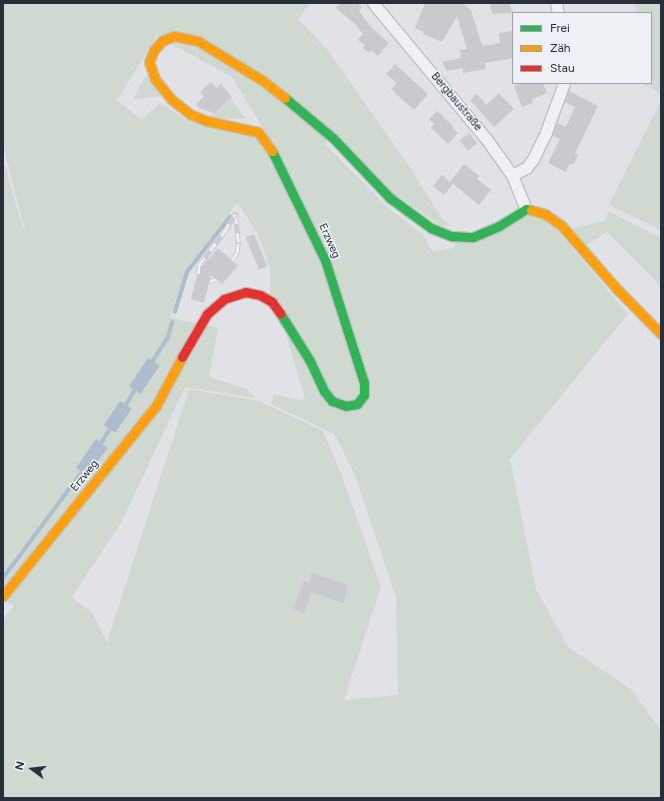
<!DOCTYPE html>
<html>
<head>
<meta charset="utf-8">
<style>
  body { margin:0 }
  #map { position:relative; width:664px; height:801px; overflow:hidden; background:#e0e2e5; font-family:Figtree,sans-serif }
  div>[style] { position:absolute }
  .green>* { inset:0; background:#d0d9d0 }
  .water>* { inset:0; background:#aebcd0; transform-origin:0 0 }
  .stream>* { height:3.5px; margin:-1.75px; padding:0 1.75px; transform-origin:1.75px; border-radius:1.75px; background:#aebcd0 }
  .building>* { inset:0; background:#c8cacd; transform-origin:0 0 }
  .roads { filter:drop-shadow(1px 0 #bec0c3) drop-shadow(-1px 0 #bec0c3) drop-shadow(0 1px #bec0c3) drop-shadow(0 -1px #bec0c3) }
  .street>* { height:11px; margin:-5.5px; padding:0 5.5px; transform-origin:5.5px; border-radius:5.5px; background:#f0f0f2 }
  .fast>* { height:9px; margin:-4.5px; padding:0 4.5px; transform-origin:4.5px; border-radius:4.5px; background:#30b455 }
  .slow>* { height:9px; margin:-4.5px; padding:0 4.5px; transform-origin:4.5px; border-radius:4.5px; background:#ff9f0a }
  .jam>* { height:9px; margin:-4.5px; padding:0 4.5px; transform-origin:4.5px; border-radius:4.5px; background:#e5322d }
  .rail>* { height:4.5px; margin-top:-2.25px; transform-origin:0; background:repeating-linear-gradient(90deg,#edf0f5 0 9px,#c9cace 0 18px); box-sizing:border-box; border-block:1px solid #c9cace }
  span { translate:-50% -50%; white-space:nowrap; text-align:center; line-height:1.15; -webkit-text-stroke:3px #edf0f5; paint-order:stroke }
  .street-label { font-size:11px; color:#272e3e }
  .frame { position:absolute; inset:0; border:4px solid #272e3e; pointer-events:none }
  .legend { position:absolute; left:512px; top:12px; width:140px; height:72px; box-sizing:border-box; background:#edf0f5; border:1px solid #9ea2ac; margin:0; padding:5px 7px; list-style:none; font-size:12px; color:#272e3e }
  .legend li { display:flex; align-items:center; gap:8px; height:20px }
  .legend b { width:20px; border:1px solid #9ea2ac }
  .north { position:absolute; left:12px; top:749px; width:40px; height:40px; -webkit-text-stroke:3px #edf0f5; paint-order:stroke; rotate:285deg; font-size:11px; font-weight:700; line-height:16px; text-align:center; color:#272e3e }
  .north::after { content:''; display:block; margin:auto; width:14px; height:18px; background:#272e3e; clip-path:polygon(50% 0,100% 100%,50% 72%,0 100%) }
</style>
</head>
<body>
<div id="map">
  <div class="green">
    <div style="clip-path:polygon(evenodd,3px 3px,310px 3px,298px 19px,327px 49px,413px 172px,442px 219px,451px 225px,443px 227px,389px 190px,332px 131px,325px 144px,386px 206px,423px 235px,432px 251px,454px 248px,455px 242px,524px 217px,534px 216px,551px 223px,628px 314px,510px 459px,536px 589px,568px 647px,632px 690px,661px 731px,661px 798px,3px 798px,3px 620px,14px 606px,3px 599px,3px 159px,22px 226px,25px 230px,3px 146px,3px 3px,157px 36px,232px 77px,266px 133px,191px 122px,160px 103px,142px 120px,117px 100px,157px 36px,3px 3px,237px 202px,258px 234px,270px 268px,270px 296px,286px 334px,305px 399px,300px 400px,274px 394px,271px 404px,334px 434px,355px 475px,396px 597px,398px 695px,344px 700px,381px 587px,343px 479px,323px 431px,259px 401px,189px 389px,107px 642px,93px 614px,72px 597px,122px 521px,185px 387px,254px 398px,255px 396px,249px 393px,249px 390px,209px 377px,218px 328px,170px 318px,192px 268px,237px 202px)"></div>
    <div style="clip-path:polygon(634px 3px,661px 3px,661px 94px,642px 83px,651px 83px,651px 13px,637px 13px)"></div>
    <div style="clip-path:polygon(146px 75px,161px 96px,133px 100px)"></div>
    <div style="clip-path:polygon(231px 98px,245px 119px,224px 119px,210px 116px)"></div>
    <div style="clip-path:polygon(661px 101px,661px 230px,609px 205px)"></div>
    <div style="clip-path:polygon(608px 211px,661px 238px,661px 286px,607px 232px,586px 245px,571px 229px,606px 220px)"></div>
  </div>
  <div class="water">
    <div style="left:148px;top:358px;width:14px;height:34px;rotate:34deg"></div>
    <div style="left:120px;top:401px;width:14px;height:29px;rotate:34deg"></div>
    <div style="clip-path:polygon(96px 439px,108px 448px,87px 475px,76px 468px)"></div>
  </div>
  <div class="stream">
    <div style="left:175px;top:312px;width:42px;rotate:-73.3deg"></div>
    <div style="left:187px;top:272px;width:70px;rotate:-52deg"></div>
    <div style="left:150px;top:365px;width:33px;rotate:-57deg"></div>
    <div style="left:168px;top:337px;width:15px;rotate:-74deg"></div>
    <div style="left:124px;top:408px;width:23px;rotate:-59deg"></div>
    <div style="left:99px;top:446px;width:24px;rotate:-57deg"></div>
    <div style="left:3px;top:578px;width:137px;rotate:-53.3deg"></div>
  </div>
  <div class="building">
    <div style="clip-path:polygon(340px 3px,357px 3px,362px 7px,359px 11px,370px 26px,389px 43px,378px 56px,371px 50px,369px 53px,363px 48px,365px 45px,358px 40px,363px 34px,356px 25px,336px 8px)"></div>
    <div style="clip-path:polygon(425px 3px,465px 3px,464px 5px,471px 10px,482px 46px,500px 43px,499px 33px,513px 31px,513px 58px,485px 63px,486px 69px,463px 73px,463px 68px,447px 71px,442px 62px,461px 58px,460px 50px,467px 49px,457px 16px,442px 42px,423px 34px,424px 32px,415px 28px)"></div>
    <div style="clip-path:polygon(490px 3px,510px 3px,512px 13px,492px 14px)"></div>
    <div style="clip-path:polygon(395px 64px,428px 94px,414px 110px,391px 89px,397px 83px,386px 74px)"></div>
    <div style="clip-path:polygon(211px 82px,217px 88px,221px 84px,232px 97px,214px 113px,199px 108px,196px 104px,204px 97px,200px 92px)"></div>
    <div style="clip-path:polygon(522px 83px,543px 83px,547px 93px,532px 99px,533px 103px,522px 107px,514px 86px)"></div>
    <div style="clip-path:polygon(569px 91px,598px 106px,575px 153px,578px 155px,573px 165px,570px 163px,566px 172px,548px 163px,560px 139px,552px 135px,555px 128px,557px 123px,566px 127px,575px 107px,565px 102px)"></div>
    <div style="clip-path:polygon(499px 93px,514px 109px,494px 127px,470px 100px,477px 94px,486px 105px)"></div>
    <div style="clip-path:polygon(437px 111px,453px 126px,452px 127px,458px 133px,448px 144px,431px 128px,434px 124px,429px 119px)"></div>
    <div style="left:469px;top:133px;width:13px;height:12px;rotate:51deg"></div>
    <div style="clip-path:polygon(464px 164px,479px 176px,477px 179px,491px 190px,479px 205px,453px 184px,444px 195px,433px 186px,442px 175px,450px 182px)"></div>
    <div style="left:254px;top:234px;width:35px;height:9px;rotate:68deg"></div>
    <div style="clip-path:polygon(218px 248px,238px 266px,222px 284px,211px 275px,204px 303px,191px 299px,198px 271px)"></div>
    <div style="clip-path:polygon(312px 573px,349px 585px,343px 603px,311px 592px,304px 613px,293px 609px,304px 581px,309px 582px)"></div>
  </div>
  <div class="roads">
    <div class="street">
      <div style="left:373px;top:3px;width:178px;rotate:50.2deg"></div>
      <div style="left:487px;top:140px;width:43px;rotate:54.5deg"></div>
      <div style="left:512px;top:175px;width:37px;rotate:68deg"></div>
      <div style="left:556px;top:3px;width:10px;rotate:79deg"></div>
      <div style="left:512px;top:175px;width:16px;rotate:-27deg"></div>
      <div style="left:526px;top:168px;width:11px;rotate:-52deg"></div>
      <div style="left:533px;top:159px;width:30px;rotate:-64deg"></div>
      <div style="left:546px;top:132px;width:52px;rotate:-69.8deg"></div>
    </div>
    <div class="fast">
      <div style="left:285px;top:98px;width:62px;rotate:39.8deg"></div>
      <div style="left:333px;top:138px;width:83px;rotate:46.5deg"></div>
      <div style="left:390px;top:198px;width:51px;rotate:36.2deg"></div>
      <div style="left:431px;top:228px;width:22px;rotate:22deg"></div>
      <div style="left:451px;top:236px;width:22px;rotate:3deg"></div>
      <div style="left:473px;top:237px;width:28px;rotate:-23deg"></div>
      <div style="left:499px;top:226px;width:32px;rotate:-32deg"></div>
      <div style="left:526px;top:209px;width:5px;rotate:11deg"></div>
      <div style="left:272px;top:151px;width:121px;rotate:64.1deg"></div>
      <div style="left:325px;top:260px;width:129px;rotate:72.4deg"></div>
      <div style="left:364px;top:383px;width:12px;rotate:90deg"></div>
      <div style="left:364px;top:395px;width:11px;rotate:128deg"></div>
      <div style="left:357px;top:404px;width:11px;rotate:170deg"></div>
      <div style="left:346px;top:406px;width:15px;rotate:-160deg"></div>
      <div style="left:332px;top:401px;width:13px;rotate:-129deg"></div>
      <div style="left:324px;top:391px;width:33px;rotate:-115deg"></div>
      <div style="left:310px;top:361px;width:57px;rotate:-122deg"></div>
    </div>
    <div class="slow">
      <div style="left:272px;top:151px;width:24px;rotate:-126deg"></div>
      <div style="left:258px;top:132px;width:52px;rotate:-167.8deg"></div>
      <div style="left:207px;top:121px;width:18px;rotate:-158deg"></div>
      <div style="left:190px;top:114px;width:23px;rotate:-142deg"></div>
      <div style="left:172px;top:100px;width:27px;rotate:-129deg"></div>
      <div style="left:155px;top:79px;width:18px;rotate:-109deg"></div>
      <div style="left:149px;top:62px;width:13px;rotate:-67deg"></div>
      <div style="left:154px;top:50px;width:12px;rotate:-48deg"></div>
      <div style="left:162px;top:41px;width:13px;rotate:-23deg"></div>
      <div style="left:174px;top:36px;width:25px;rotate:12deg"></div>
      <div style="left:198px;top:41px;width:75px;rotate:31.4deg"></div>
      <div style="left:262px;top:80px;width:29px;rotate:38deg"></div>
      <div style="left:531px;top:210px;width:15px;rotate:16deg"></div>
      <div style="left:545px;top:214px;width:19px;rotate:35deg"></div>
      <div style="left:561px;top:225px;width:85px;rotate:48.8deg"></div>
      <div style="left:617px;top:289px;width:63px;rotate:45.6deg"></div>
      <div style="left:3px;top:596px;width:244px;rotate:-51.2deg"></div>
      <div style="left:156px;top:406px;width:55px;rotate:-62deg"></div>
    </div>
    <div class="jam">
      <div style="left:182px;top:357px;width:50px;rotate:-59.8deg"></div>
      <div style="left:207px;top:314px;width:23px;rotate:-41deg"></div>
      <div style="left:224px;top:299px;width:22px;rotate:-18deg"></div>
      <div style="left:245px;top:292px;width:15px;rotate:11deg"></div>
      <div style="left:260px;top:295px;width:14px;rotate:30deg"></div>
      <div style="left:272px;top:302px;width:14px;rotate:54deg"></div>
    </div>
  </div>
  <div class="rail">
    <div style="left:232px;top:260px;width:9px;rotate:-54deg"></div>
    <div style="left:237px;top:253px;width:11px;rotate:-85deg"></div>
    <div style="left:238px;top:242px;width:30px;rotate:-96deg"></div>
    <div style="left:198px;top:274px;width:9px;rotate:-84deg"></div>
    <div style="left:199px;top:265px;width:41px;rotate:-52.9deg"></div>
    <div style="left:224px;top:232px;width:21px;rotate:-59deg"></div>
    <div style="left:210px;top:281px;width:6px;rotate:-18deg"></div>
  </div>
  <div class="street-label">
    <span style="left:456px;top:102px;rotate:50deg">Bergbaustraße</span>
    <span style="left:329px;top:241px;rotate:66deg">Erzweg</span>
    <span style="left:85px;top:476px;rotate:-51deg">Erzweg</span>
  </div>
  <div class="frame"></div>
  <ul class="legend">
  <li><b style="height:5px;background:#30b455"></b>Frei</li>
  <li><b style="height:5px;background:#ff9f0a"></b>Zäh</li>
  <li><b style="height:5px;background:#e5322d"></b>Stau</li>
  </ul>
  <div class="north">N</div>
</div>
</body>
</html>
